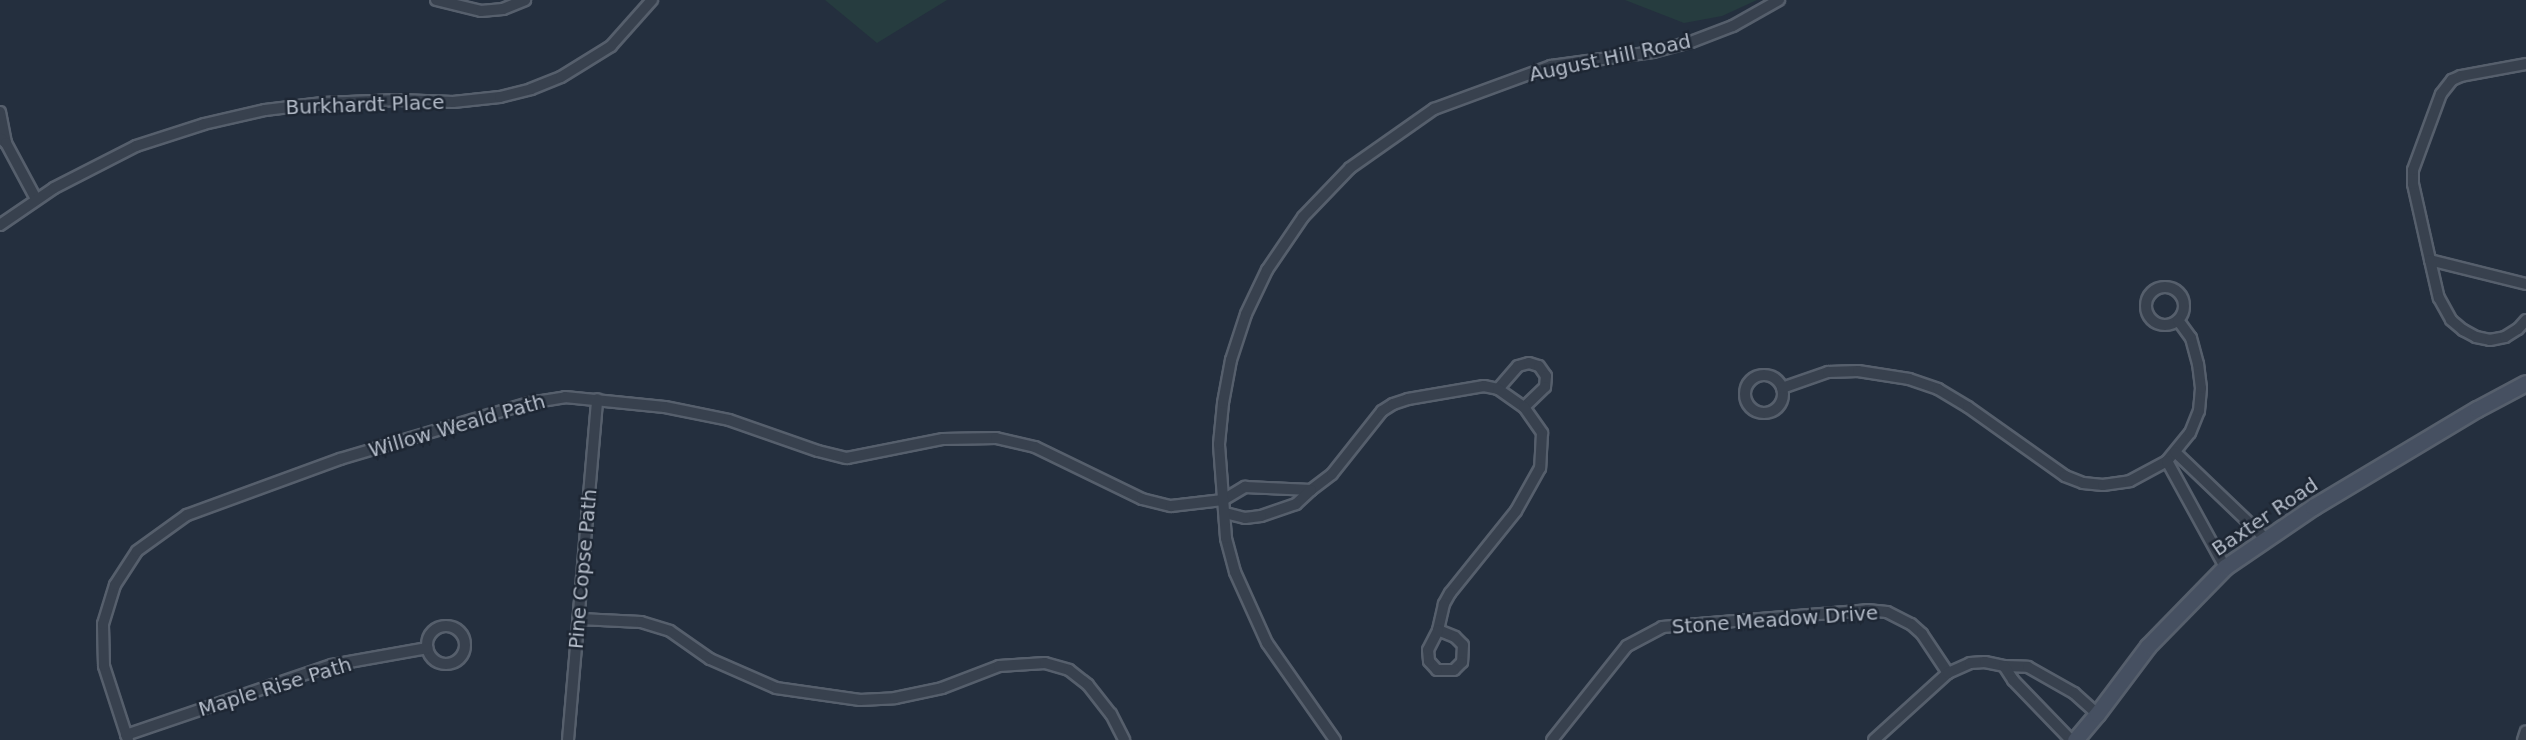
<!DOCTYPE html>
<html>
<head>
<meta charset="utf-8">
<style>
  body { margin:0 }
  #map { position:relative; width:2526px; height:740px; overflow:hidden; background:#242f3e; font-family:"DejaVu Sans",sans-serif }
  div>[style] { position:absolute }
  .green>* { inset:0; background:#263c3f }
  .roads { filter:drop-shadow(2px 0 #565f6c) drop-shadow(-2px 0 #565f6c) drop-shadow(0 2px #565f6c) drop-shadow(0 -2px #565f6c) }
  .minor>* { height:10px; margin:-5px; padding:0 5px; transform-origin:5px; border-radius:5px; background:#38414e }
  .minor>.ring { margin:-5px; padding:0; box-sizing:content-box; background:none; border:10px solid #38414e; border-radius:50% }
  .secondary>* { height:15px; margin:-7.5px; padding:0 7.5px; transform-origin:7.5px; border-radius:7.5px; background:#465061 }
  span { translate:-50% -50%; white-space:nowrap; text-align:center; line-height:1.15; -webkit-text-stroke:5px #1d2633; paint-order:stroke }
  .street-label { font-size:20px; color:#b4bcc9 }
</style>
</head>
<body>
<div id="map">
  <div class="green">
    <div style="clip-path:polygon(825px 0,947px 0,877px 43px)"></div>
    <div style="clip-path:polygon(1625px 0,1757px 0,1722px 16px,1684px 23px)"></div>
  </div>
  <div class="roads">
    <div class="minor">
      <div style="left:436px;top:0;width:46px;rotate:13.7deg"></div>
      <div style="left:481px;top:11px;width:22px;rotate:-5deg"></div>
      <div style="left:503px;top:9px;width:24px;rotate:-22deg"></div>
      <div style="left:0;top:112px;width:32px;rotate:79deg"></div>
      <div style="left:0;top:138px;width:8px;rotate:40deg"></div>
      <div style="left:6px;top:143px;width:64px;rotate:61.8deg"></div>
      <div style="left:0;top:225px;width:65px;rotate:-34.4deg"></div>
      <div style="left:54px;top:188px;width:92px;rotate:-27.1deg"></div>
      <div style="left:136px;top:146px;width:71px;rotate:-17.9deg"></div>
      <div style="left:204px;top:124px;width:63px;rotate:-12.9deg"></div>
      <div style="left:265px;top:110px;width:58px;rotate:-6.9deg"></div>
      <div style="left:323px;top:103px;width:75px;rotate:-2.3deg"></div>
      <div style="left:398px;top:100px;width:55px;rotate:2.1deg"></div>
      <div style="left:453px;top:102px;width:47px;rotate:-6.1deg"></div>
      <div style="left:500px;top:97px;width:32px;rotate:-14deg"></div>
      <div style="left:531px;top:89px;width:32px;rotate:-22deg"></div>
      <div style="left:561px;top:77px;width:59px;rotate:-31.8deg"></div>
      <div style="left:611px;top:46px;width:62px;rotate:-48.3deg"></div>
      <div style="left:2430px;top:260px;width:78px;rotate:-102.6deg"></div>
      <div style="left:2413px;top:184px;width:14px;rotate:-90deg"></div>
      <div style="left:2413px;top:170px;width:81px;rotate:-69.8deg"></div>
      <div style="left:2441px;top:94px;width:18px;rotate:-52deg"></div>
      <div style="left:2452px;top:80px;width:10px;rotate:-24deg"></div>
      <div style="left:2461px;top:76px;width:66px;rotate:-10.5deg"></div>
      <div style="left:2526px;top:284px;width:99px;rotate:-166deg"></div>
      <div style="left:2430px;top:260px;width:39px;rotate:77deg"></div>
      <div style="left:2439px;top:298px;width:25px;rotate:61deg"></div>
      <div style="left:2451px;top:320px;width:16px;rotate:40deg"></div>
      <div style="left:2463px;top:330px;width:15px;rotate:28deg"></div>
      <div style="left:2476px;top:337px;width:14px;rotate:12deg"></div>
      <div style="left:2490px;top:340px;width:15px;rotate:-11deg"></div>
      <div style="left:2505px;top:337px;width:15px;rotate:-32deg"></div>
      <div style="left:2518px;top:329px;width:12px;rotate:-48deg"></div>
      <div class="ring" style="left:2146px;top:287px;width:28px;height:28px"></div>
      <div class="ring" style="left:1745px;top:375px;width:28px;height:28px"></div>
      <div style="left:1782px;top:388px;width:49px;rotate:-19.2deg"></div>
      <div style="left:1828px;top:372px;width:30px;rotate:-2deg"></div>
      <div style="left:1858px;top:371px;width:52px;rotate:8.9deg"></div>
      <div style="left:1909px;top:379px;width:31px;rotate:19deg"></div>
      <div style="left:1938px;top:389px;width:35px;rotate:31deg"></div>
      <div style="left:1968px;top:407px;width:119px;rotate:35.4deg"></div>
      <div style="left:2065px;top:476px;width:19px;rotate:21deg"></div>
      <div style="left:2083px;top:483px;width:20px;rotate:6deg"></div>
      <div style="left:2103px;top:485px;width:27px;rotate:-8deg"></div>
      <div style="left:2130px;top:481px;width:42px;rotate:-28.4deg"></div>
      <div style="left:2167px;top:461px;width:36px;rotate:-51deg"></div>
      <div style="left:2190px;top:433px;width:24px;rotate:-68deg"></div>
      <div style="left:2199px;top:411px;width:23px;rotate:-85deg"></div>
      <div style="left:2201px;top:388px;width:24px;rotate:-97deg"></div>
      <div style="left:2198px;top:364px;width:27px;rotate:-105deg"></div>
      <div style="left:2191px;top:338px;width:22px;rotate:-126deg"></div>
      <div style="left:1498px;top:389px;width:30px;rotate:-49deg"></div>
      <div style="left:1518px;top:366px;width:11px;rotate:-15deg"></div>
      <div style="left:1529px;top:363px;width:10px;rotate:17deg"></div>
      <div style="left:1539px;top:366px;width:12px;rotate:55deg"></div>
      <div style="left:1546px;top:376px;width:11px;rotate:95deg"></div>
      <div style="left:1545px;top:387px;width:29px;rotate:136deg"></div>
      <div style="left:2175px;top:452px;width:126px;rotate:43.7deg"></div>
      <div style="left:2167px;top:461px;width:121px;rotate:61.3deg"></div>
      <div style="left:1311px;top:490px;width:26px;rotate:-37deg"></div>
      <div style="left:1332px;top:474px;width:80px;rotate:-51.6deg"></div>
      <div style="left:1382px;top:411px;width:13px;rotate:-32deg"></div>
      <div style="left:1393px;top:404px;width:16px;rotate:-18deg"></div>
      <div style="left:1408px;top:399px;width:77px;rotate:-9.7deg"></div>
      <div style="left:1484px;top:386px;width:14px;rotate:12deg"></div>
      <div style="left:1498px;top:389px;width:32px;rotate:35deg"></div>
      <div style="left:1524px;top:407px;width:32px;rotate:55deg"></div>
      <div style="left:1542px;top:433px;width:35px;rotate:93deg"></div>
      <div style="left:1540px;top:468px;width:49px;rotate:119.2deg"></div>
      <div style="left:1516px;top:511px;width:105px;rotate:128.8deg"></div>
      <div style="left:1450px;top:593px;width:13px;rotate:119deg"></div>
      <div style="left:1444px;top:604px;width:27px;rotate:103deg"></div>
      <div style="left:580px;top:619px;width:61px;rotate:2.8deg"></div>
      <div style="left:641px;top:622px;width:30px;rotate:17deg"></div>
      <div style="left:670px;top:631px;width:49px;rotate:35deg"></div>
      <div style="left:710px;top:659px;width:72px;rotate:23.7deg"></div>
      <div style="left:776px;top:688px;width:85px;rotate:8.1deg"></div>
      <div style="left:860px;top:700px;width:35px;rotate:-3deg"></div>
      <div style="left:895px;top:698px;width:48px;rotate:-12deg"></div>
      <div style="left:942px;top:688px;width:61px;rotate:-21.1deg"></div>
      <div style="left:999px;top:666px;width:46px;rotate:-3.7deg"></div>
      <div style="left:1045px;top:663px;width:25px;rotate:16deg"></div>
      <div style="left:1069px;top:670px;width:24px;rotate:38deg"></div>
      <div style="left:1088px;top:685px;width:37px;rotate:52deg"></div>
      <div style="left:1111px;top:714px;width:29px;rotate:63deg"></div>
      <div class="ring" style="left:427px;top:626px;width:28px;height:28px"></div>
      <div style="left:1438px;top:630px;width:18px;rotate:22deg"></div>
      <div style="left:1455px;top:637px;width:11px;rotate:45deg"></div>
      <div style="left:1463px;top:645px;width:17px;rotate:93deg"></div>
      <div style="left:1462px;top:662px;width:11px;rotate:135deg"></div>
      <div style="left:1454px;top:670px;width:17px;rotate:180deg"></div>
      <div style="left:1437px;top:670px;width:12px;rotate:-132deg"></div>
      <div style="left:1429px;top:661px;width:11px;rotate:-95deg"></div>
      <div style="left:1428px;top:650px;width:22px;rotate:-63deg"></div>
      <div style="left:2004px;top:666px;width:24px;rotate:2deg"></div>
      <div style="left:2028px;top:667px;width:53px;rotate:29.5deg"></div>
      <div style="left:2074px;top:693px;width:31px;rotate:42deg"></div>
      <div style="left:126px;top:735px;width:218px;rotate:-18.8deg"></div>
      <div style="left:332px;top:665px;width:97px;rotate:-10.1deg"></div>
      <div style="left:128px;top:740px;width:78px;rotate:-108deg"></div>
      <div style="left:104px;top:666px;width:42px;rotate:-91.4deg"></div>
      <div style="left:103px;top:624px;width:41px;rotate:-72.9deg"></div>
      <div style="left:115px;top:585px;width:40px;rotate:-57.1deg"></div>
      <div style="left:137px;top:551px;width:62px;rotate:-35.8deg"></div>
      <div style="left:187px;top:515px;width:163px;rotate:-20.1deg"></div>
      <div style="left:340px;top:459px;width:197px;rotate:-16.5deg"></div>
      <div style="left:529px;top:403px;width:36px;rotate:-9deg"></div>
      <div style="left:565px;top:397px;width:100px;rotate:5.7deg"></div>
      <div style="left:665px;top:407px;width:65px;rotate:11.5deg"></div>
      <div style="left:729px;top:420px;width:94px;rotate:19.2deg"></div>
      <div style="left:818px;top:451px;width:30px;rotate:14deg"></div>
      <div style="left:847px;top:458px;width:98px;rotate:-11.2deg"></div>
      <div style="left:943px;top:439px;width:53px;rotate:-1.1deg"></div>
      <div style="left:996px;top:438px;width:40px;rotate:13deg"></div>
      <div style="left:1035px;top:447px;width:119px;rotate:25.9deg"></div>
      <div style="left:1142px;top:499px;width:30px;rotate:14deg"></div>
      <div style="left:1171px;top:506px;width:52px;rotate:-6.6deg"></div>
      <div style="left:1223px;top:500px;width:26px;rotate:-31deg"></div>
      <div style="left:1245px;top:487px;width:66px;rotate:2.6deg"></div>
      <div style="left:1311px;top:490px;width:21px;rotate:137deg"></div>
      <div style="left:1296px;top:504px;width:37px;rotate:161deg"></div>
      <div style="left:1261px;top:516px;width:16px;rotate:173deg"></div>
      <div style="left:1245px;top:518px;width:21px;rotate:-166deg"></div>
      <div style="left:568px;top:740px;width:342px;rotate:-85.1deg"></div>
      <div style="left:1335px;top:740px;width:118px;rotate:-125deg"></div>
      <div style="left:1267px;top:643px;width:78px;rotate:-114.3deg"></div>
      <div style="left:1235px;top:572px;width:35px;rotate:-105deg"></div>
      <div style="left:1226px;top:538px;width:94px;rotate:-94.3deg"></div>
      <div style="left:1219px;top:444px;width:41px;rotate:-84.4deg"></div>
      <div style="left:1223px;top:403px;width:44px;rotate:-79.5deg"></div>
      <div style="left:1231px;top:360px;width:48px;rotate:-71.9deg"></div>
      <div style="left:1246px;top:314px;width:49px;rotate:-64.5deg"></div>
      <div style="left:1267px;top:270px;width:64px;rotate:-55.8deg"></div>
      <div style="left:1303px;top:217px;width:68px;rotate:-46.2deg"></div>
      <div style="left:1350px;top:168px;width:103px;rotate:-35.1deg"></div>
      <div style="left:1434px;top:109px;width:125px;rotate:-20.2deg"></div>
      <div style="left:1551px;top:66px;width:103px;rotate:-7.8deg"></div>
      <div style="left:1653px;top:52px;width:39px;rotate:-15deg"></div>
      <div style="left:1691px;top:42px;width:45px;rotate:-20.9deg"></div>
      <div style="left:1733px;top:26px;width:53px;rotate:-29.5deg"></div>
      <div style="left:1552px;top:740px;width:120px;rotate:-51.4deg"></div>
      <div style="left:1627px;top:646px;width:40px;rotate:-28deg"></div>
      <div style="left:1662px;top:627px;width:206px;rotate:-4.7deg"></div>
      <div style="left:1867px;top:610px;width:20px;rotate:6deg"></div>
      <div style="left:1887px;top:612px;width:27px;rotate:27deg"></div>
      <div style="left:1911px;top:624px;width:15px;rotate:42deg"></div>
      <div style="left:1922px;top:634px;width:47px;rotate:56.3deg"></div>
      <div style="left:1874px;top:740px;width:100px;rotate:-42.2deg"></div>
      <div style="left:1948px;top:673px;width:24px;rotate:-24deg"></div>
      <div style="left:1970px;top:663px;width:15px;rotate:-4deg"></div>
      <div style="left:1985px;top:662px;width:19px;rotate:12deg"></div>
      <div style="left:2004px;top:666px;width:17px;rotate:57deg"></div>
      <div style="left:2013px;top:680px;width:83px;rotate:46deg"></div>
      <div style="left:2523px;top:740px;width:9px;rotate:-72deg"></div>
    </div>
    <div class="secondary">
      <div style="left:2075px;top:740px;width:34px;rotate:-50deg"></div>
      <div style="left:2097px;top:714px;width:85px;rotate:-53.1deg"></div>
      <div style="left:2148px;top:646px;width:110px;rotate:-45.7deg"></div>
      <div style="left:2225px;top:567px;width:107px;rotate:-34.3deg"></div>
      <div style="left:2313px;top:507px;width:191px;rotate:-30.9deg"></div>
      <div style="left:2477px;top:409px;width:55px;rotate:-28deg"></div>
    </div>
  </div>
  <div class="street-label">
    <span style="left:1610px;top:58px;rotate:-12deg">August Hill Road</span>
    <span style="left:365px;top:105px;rotate:-2deg">Burkhardt Place</span>
    <span style="left:457px;top:426px;rotate:-16deg">Willow Weald Path</span>
    <span style="left:2265px;top:517px;rotate:-34deg">Baxter Road</span>
    <span style="left:583px;top:569px;rotate:-85deg">Pine Copse Path</span>
    <span style="left:1775px;top:620px;rotate:-4deg">Stone Meadow Drive</span>
    <span style="left:275px;top:687px;rotate:-17deg">Maple Rise Path</span>
  </div>
</div>
</body>
</html>
